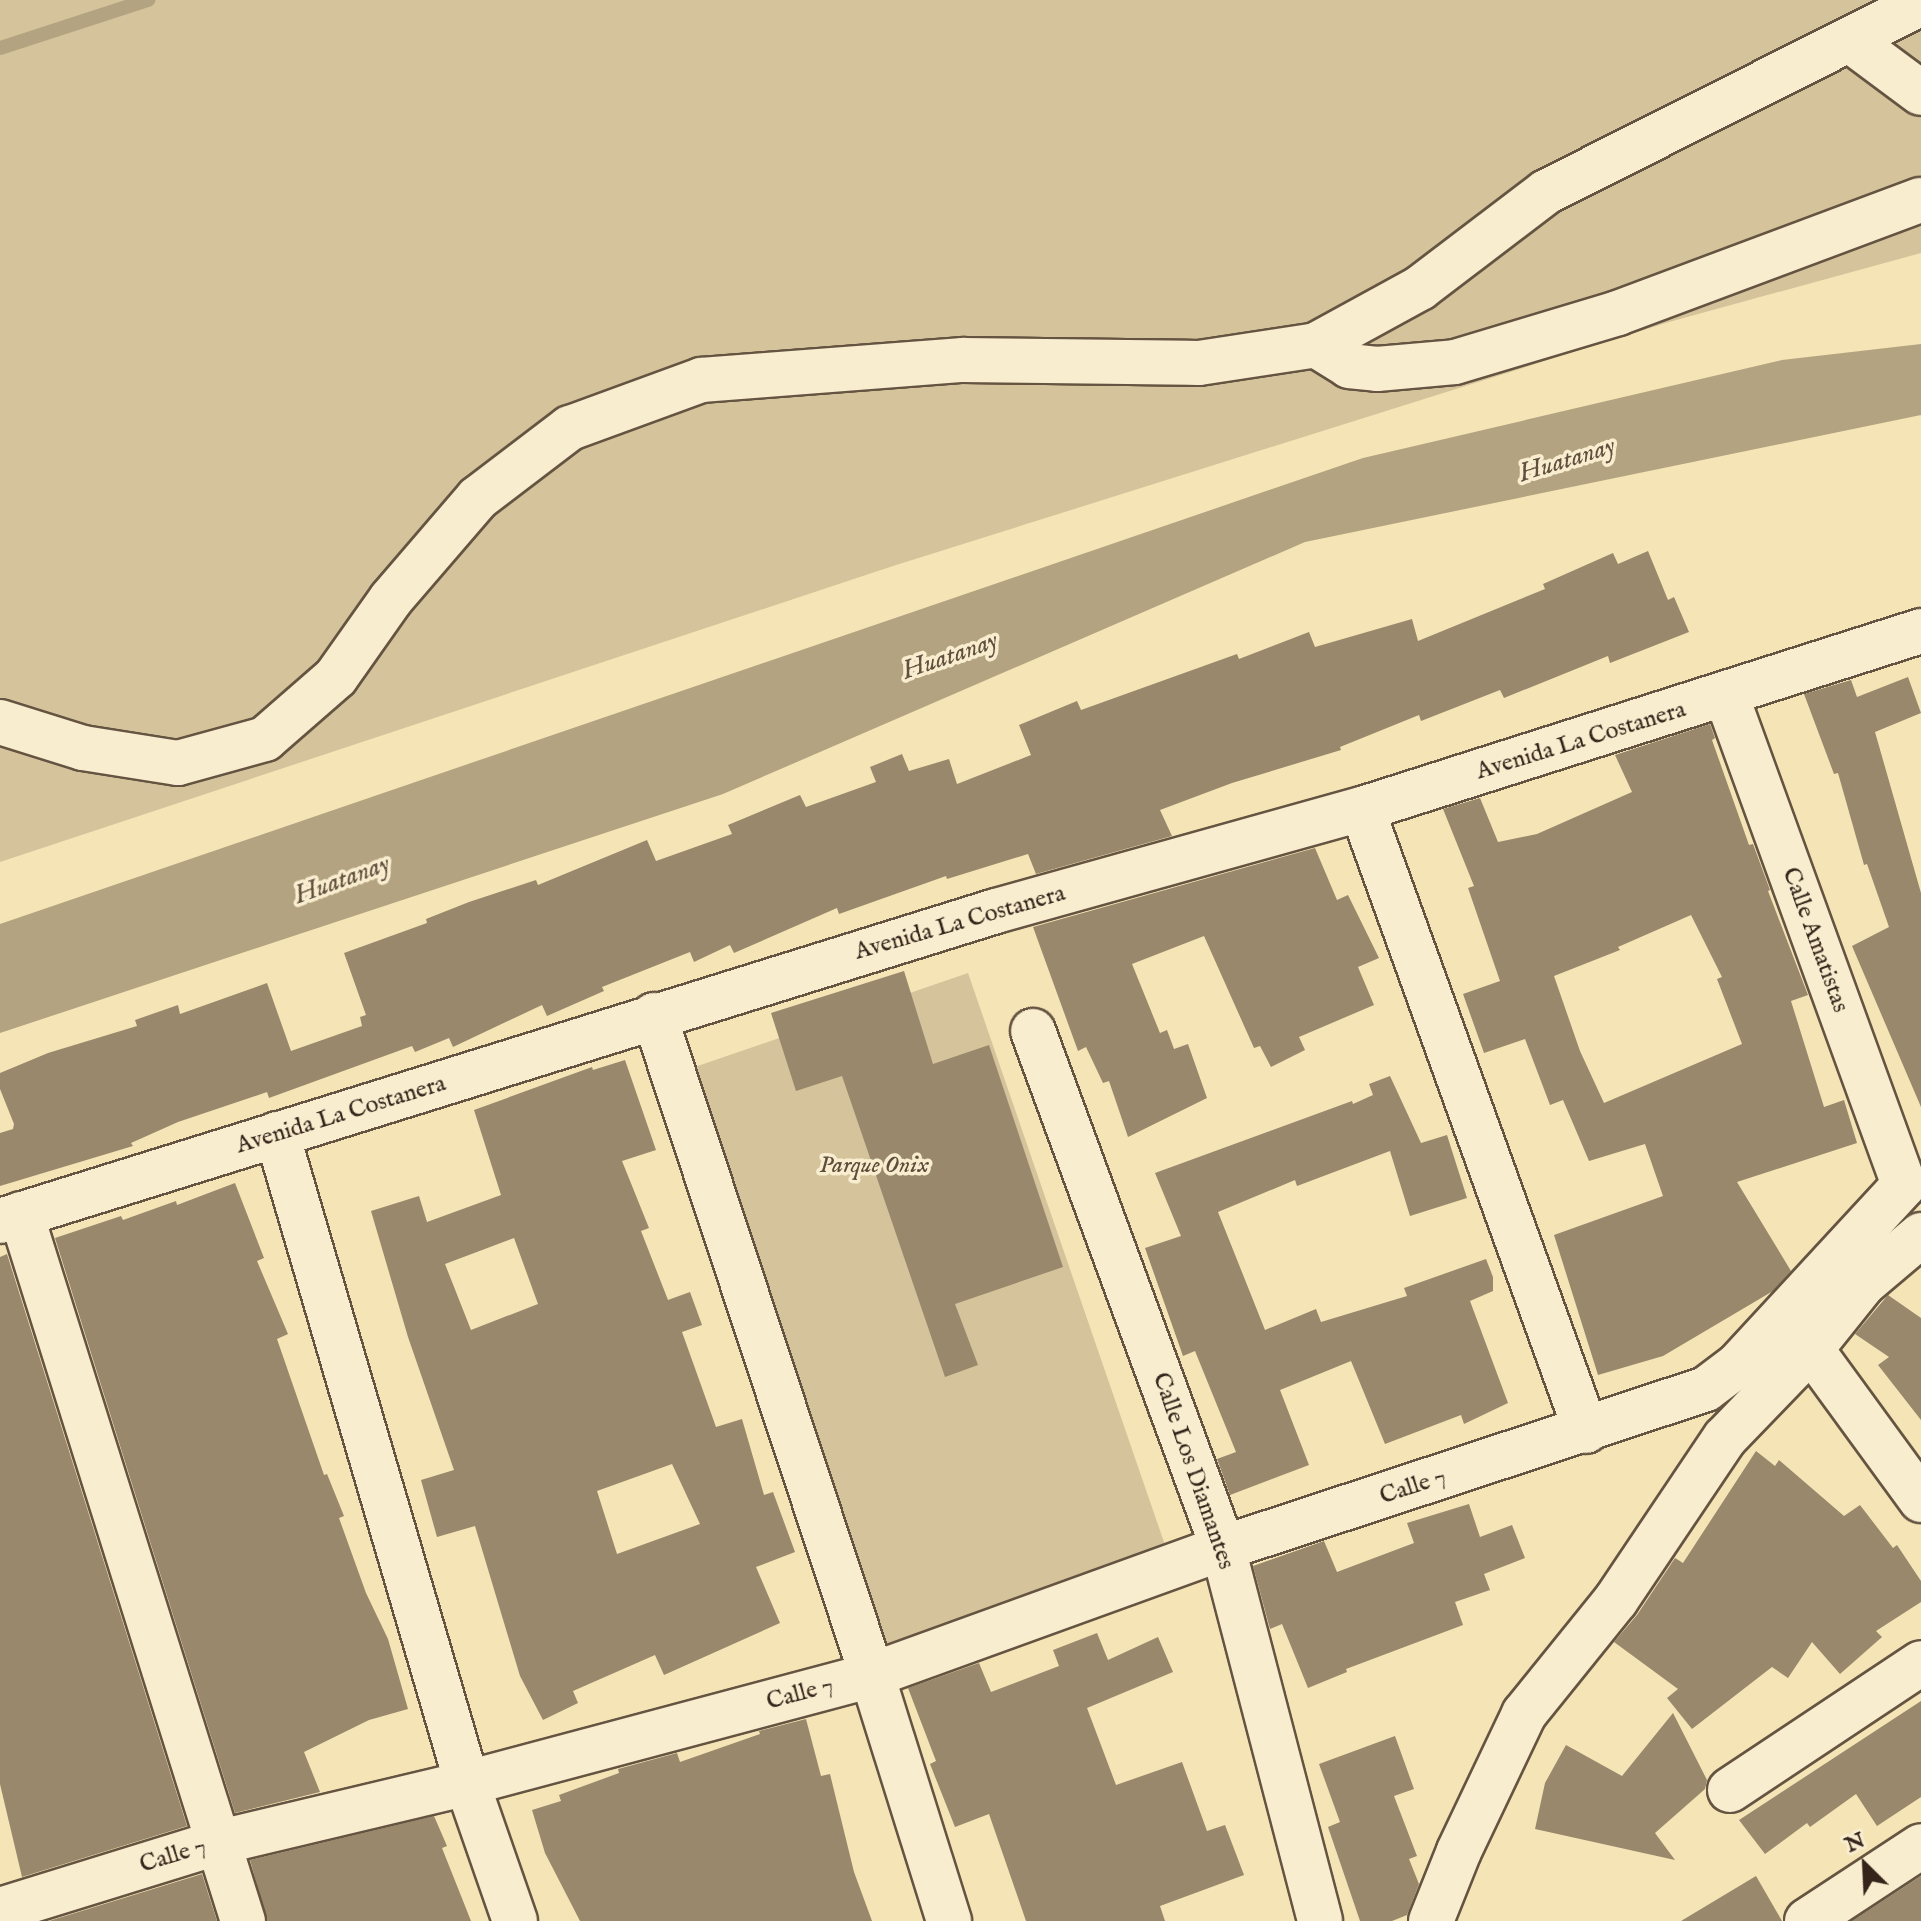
<!DOCTYPE html>
<html>
<head>
<meta charset="utf-8">
<style>
  body { margin:0 }
  #map { position:relative; width:1921px; height:1921px; overflow:hidden; background:#f5e4b5; font-family:"IM FELL English",serif }
  div>[style] { position:absolute }
  .green>* { inset:0; background:#d4c39b; transform-origin:0 0 }
  .water>* { inset:0; background:#b4a380 }
  .stream>* { height:14px; margin:-7px; padding:0 7px; transform-origin:7px; border-radius:7px; background:#b4a380 }
  .building>* { inset:0; background:#99886b }
  .roads { filter:drop-shadow(2px 0 #655441) drop-shadow(-2px 0 #655441) drop-shadow(0 2px #655441) drop-shadow(0 -2px #655441) }
  .minor>* { height:44px; margin:-22px; padding:0 22px; transform-origin:22px; border-radius:22px; background:#f8edcf }
  span { translate:-50% -50%; white-space:nowrap; text-align:center; line-height:1.15; -webkit-text-stroke:7px #f8edcf; paint-order:stroke }
  .street-label { font-size:24px; color:#35241a }
  .park-label { font-size:24px; color:#5d4c3a; font-style:italic }
  .water-label { font-size:26px; color:#61503e; font-style:italic }
  .north { position:absolute; left:1825px; top:1825px; width:80px; height:80px; -webkit-text-stroke:6px #f8edcf; paint-order:stroke; rotate:336deg; font-size:22px; font-weight:700; line-height:32px; text-align:center; color:#35241a }
  .north::after { content:''; display:block; margin:auto; width:28px; height:36px; background:#35241a; clip-path:polygon(50% 0,100% 100%,50% 72%,0 100%) }
</style>
</head>
<body>
<div id="map">
  <div class="green">
    <div style="clip-path:polygon(0 0,1921px 0,1921px 253px,1669px 322px,893px 566px,0 862px)"></div>
    <div style="left:968px;top:973px;width:614px;height:302px;rotate:71deg"></div>
  </div>
  <div class="water">
    <div style="clip-path:polygon(1921px 344px,1921px 415px,1305px 542px,723px 794px,0 1033px,0 924px,1363px 458px,1782px 360px)"></div>
  </div>
  <div class="stream">
    <div style="left:0;top:48px;width:156px;rotate:-18deg"></div>
  </div>
  <div class="building">
    <div style="clip-path:polygon(1648px 551px,1668px 600px,1674px 597px,1689px 632px,1610px 663px,1608px 656px,1504px 698px,1500px 690px,1421px 721px,1419px 715px,1340px 747px,1341px 750px,1232px 783px,1160px 810px,1172px 836px,1036px 874px,1028px 854px,947px 879px,946px 876px,839px 914px,837px 908px,734px 953px,730px 945px,694px 962px,690px 952px,602px 987px,604px 991px,547px 1016px,542px 1005px,453px 1047px,449px 1038px,415px 1052px,412px 1046px,269px 1098px,267px 1092px,178px 1122px,131px 1143px,133px 1146px,0 1186px,0 1133px,13px 1129px,14px 1124px,0 1089px,0 1073px,48px 1053px,137px 1026px,135px 1020px,178px 1005px,180px 1014px,267px 983px,291px 1051px,362px 1026px,360px 1017px,366px 1015px,344px 953px,427px 923px,426px 919px,469px 902px,536px 880px,538px 885px,647px 840px,656px 861px,732px 834px,728px 825px,800px 795px,806px 807px,876px 782px,870px 767px,902px 754px,909px 771px,949px 759px,957px 784px,1031px 755px,1019px 725px,1077px 701px,1081px 710px,1237px 654px,1239px 659px,1309px 632px,1315px 647px,1412px 619px,1418px 641px,1545px 589px,1543px 584px,1613px 553px,1618px 564px)"></div>
    <div style="clip-path:polygon(1908px 677px,1921px 713px,1875px 732px,1921px 893px,1921px 1107px,1852px 946px,1889px 927px,1867px 864px,1864px 865px,1838px 773px,1834px 774px,1804px 694px,1851px 680px,1857px 697px)"></div>
    <div style="clip-path:polygon(evenodd,1710px 724px,1715px 738px,1712px 740px,1749px 845px,1753px 844px,1770px 890px,1768px 891px,1808px 995px,1791px 1001px,1824px 1107px,1844px 1100px,1857px 1143px,1737px 1182px,1791px 1271px,1773px 1291px,1663px 1356px,1598px 1375px,1554px 1235px,1663px 1196px,1645px 1144px,1589px 1161px,1563px 1100px,1550px 1105px,1525px 1039px,1484px 1053px,1463px 994px,1500px 981px,1468px 888px,1474px 886px,1443px 809px,1480px 798px,1498px 842px,1537px 834px,1632px 792px,1615px 755px,1710px 724px,1691px 915px,1722px 977px,1717px 979px,1742px 1044px,1604px 1103px,1580px 1051px,1554px 976px,1620px 950px,1618px 947px,1691px 915px)"></div>
    <div style="clip-path:polygon(1315px 848px,1337px 900px,1348px 895px,1379px 958px,1358px 967px,1374px 1005px,1299px 1037px,1305px 1050px,1271px 1067px,1260px 1046px,1254px 1048px,1204px 936px,1132px 964px,1160px 1033px,1167px 1030px,1174px 1049px,1188px 1044px,1207px 1098px,1128px 1137px,1109px 1081px,1103px 1083px,1086px 1047px,1078px 1051px,1033px 927px)"></div>
    <div style="clip-path:polygon(904px 971px,933px 1064px,989px 1045px,1063px 1267px,955px 1304px,978px 1365px,945px 1377px,842px 1076px,796px 1091px,771px 1013px)"></div>
    <div style="clip-path:polygon(evenodd,625px 1060px,656px 1150px,622px 1161px,649px 1228px,641px 1231px,668px 1300px,690px 1292px,702px 1325px,682px 1332px,716px 1427px,742px 1419px,764px 1495px,773px 1492px,795px 1552px,756px 1567px,780px 1623px,664px 1675px,655px 1655px,573px 1691px,578px 1703px,543px 1720px,520px 1676px,475px 1526px,437px 1537px,421px 1480px,454px 1470px,408px 1337px,371px 1211px,419px 1196px,427px 1222px,501px 1195px,474px 1110px,592px 1067px,593px 1070px,625px 1060px,514px 1238px,538px 1304px,471px 1330px,445px 1264px,514px 1238px,625px 1060px,672px 1464px,700px 1524px,617px 1554px,597px 1491px,672px 1464px)"></div>
    <div style="clip-path:polygon(1390px 1076px,1421px 1143px,1447px 1135px,1467px 1198px,1410px 1216px,1390px 1151px,1297px 1186px,1295px 1180px,1218px 1212px,1265px 1330px,1316px 1309px,1321px 1322px,1407px 1296px,1404px 1288px,1486px 1259px,1493px 1277px,1493px 1291px,1470px 1301px,1508px 1403px,1464px 1424px,1461px 1415px,1385px 1444px,1351px 1361px,1280px 1390px,1309px 1465px,1230px 1495px,1217px 1459px,1236px 1452px,1195px 1351px,1183px 1356px,1145px 1248px,1181px 1236px,1155px 1173px,1352px 1101px,1353px 1104px,1373px 1095px,1369px 1084px)"></div>
    <div style="clip-path:polygon(235px 1183px,264px 1258px,257px 1261px,288px 1334px,277px 1339px,324px 1475px,327px 1474px,344px 1516px,339px 1518px,366px 1593px,388px 1639px,408px 1709px,369px 1720px,304px 1752px,320px 1792px,235px 1813px,55px 1238px,121px 1216px,123px 1220px,176px 1201px,177px 1205px)"></div>
    <div style="clip-path:polygon(7px 1254px,187px 1826px,22px 1877px,0 1784px,0 1257px)"></div>
    <div style="clip-path:polygon(1888px 1295px,1921px 1318px,1921px 1420px,1878px 1365px,1889px 1357px,1855px 1334px)"></div>
    <div style="clip-path:polygon(1756px 1451px,1775px 1466px,1779px 1460px,1844px 1516px,1860px 1505px,1893px 1548px,1897px 1545px,1921px 1581px,1921px 1602px,1876px 1631px,1882px 1637px,1840px 1674px,1812px 1642px,1788px 1678px,1772px 1667px,1692px 1729px,1667px 1698px,1678px 1689px,1614px 1642px,1637px 1615px,1675px 1558px,1683px 1563px)"></div>
    <div style="clip-path:polygon(1469px 1504px,1480px 1537px,1512px 1525px,1525px 1558px,1484px 1574px,1490px 1590px,1455px 1602px,1463px 1625px,1346px 1669px,1347px 1672px,1308px 1688px,1282px 1624px,1270px 1629px,1253px 1566px,1324px 1541px,1337px 1572px,1414px 1543px,1407px 1523px)"></div>
    <div style="clip-path:polygon(1097px 1633px,1108px 1660px,1158px 1637px,1173px 1672px,1087px 1708px,1116px 1785px,1182px 1762px,1207px 1831px,1225px 1825px,1244px 1875px,1160px 1906px,1165px 1921px,1026px 1921px,989px 1814px,955px 1827px,930px 1764px,936px 1761px,908px 1688px,979px 1663px,991px 1692px,1059px 1666px,1053px 1650px)"></div>
    <div style="clip-path:polygon(1921px 1701px,1921px 1797px,1877px 1826px,1856px 1794px,1810px 1827px,1807px 1823px,1765px 1854px,1739px 1820px)"></div>
    <div style="clip-path:polygon(1673px 1713px,1707px 1780px,1705px 1789px,1655px 1833px,1675px 1860px,1535px 1829px,1545px 1783px,1566px 1745px,1622px 1776px)"></div>
    <div style="clip-path:polygon(806px 1719px,821px 1776px,830px 1774px,854px 1872px,872px 1921px,580px 1921px,545px 1853px,532px 1810px,561px 1801px,559px 1795px,619px 1773px,618px 1769px,677px 1753px,680px 1762px,760px 1734px,759px 1731px)"></div>
    <div style="clip-path:polygon(1395px 1736px,1414px 1789px,1394px 1796px,1417px 1856px,1409px 1859px,1419px 1884px,1407px 1915px,1392px 1921px,1360px 1921px,1328px 1827px,1340px 1822px,1319px 1764px)"></div>
    <div style="clip-path:polygon(434px 1816px,447px 1846px,442px 1848px,471px 1921px,267px 1921px,250px 1860px)"></div>
    <div style="clip-path:polygon(202px 1874px,217px 1921px,49px 1921px)"></div>
    <div style="clip-path:polygon(1756px 1876px,1782px 1921px,1681px 1921px)"></div>
    <div style="clip-path:polygon(1921px 1876px,1921px 1921px,1852px 1921px)"></div>
  </div>
  <div class="roads">
    <div class="minor">
      <div style="left:1851px;top:41px;width:87px;rotate:36.6deg"></div>
      <div style="left:1316px;top:345px;width:39px;rotate:32deg"></div>
      <div style="left:1349px;top:366px;width:28px;rotate:6deg"></div>
      <div style="left:1377px;top:369px;width:78px;rotate:-5.1deg"></div>
      <div style="left:1455px;top:362px;width:170px;rotate:-16.7deg"></div>
      <div style="left:1618px;top:313px;width:323px;rotate:-20.5deg"></div>
      <div style="left:0;top:722px;width:87px;rotate:17.4deg"></div>
      <div style="left:83px;top:748px;width:96px;rotate:9deg"></div>
      <div style="left:178px;top:763px;width:90px;rotate:-15.4deg"></div>
      <div style="left:265px;top:739px;width:94px;rotate:-41.1deg"></div>
      <div style="left:336px;top:677px;width:95px;rotate:-54.8deg"></div>
      <div style="left:391px;top:599px;width:133px;rotate:-49.3deg"></div>
      <div style="left:478px;top:498px;width:116px;rotate:-37.3deg"></div>
      <div style="left:570px;top:428px;width:140px;rotate:-20.1deg"></div>
      <div style="left:701px;top:380px;width:263px;rotate:-4.4deg"></div>
      <div style="left:963px;top:360px;width:236px;rotate:0.7deg"></div>
      <div style="left:1199px;top:363px;width:118px;rotate:-8.7deg"></div>
      <div style="left:1316px;top:345px;width:119px;rotate:-28.7deg"></div>
      <div style="left:1420px;top:288px;width:158px;rotate:-37.3deg"></div>
      <div style="left:1546px;top:192px;width:420px;rotate:-26.7deg"></div>
      <div style="left:1362px;top:809px;width:661px;rotate:70.19deg"></div>
      <div style="left:654px;top:1015px;width:695px;rotate:71.72deg"></div>
      <div style="left:872px;top:1675px;width:258px;rotate:72.6deg"></div>
      <div style="left:1033px;top:1031px;width:551px;rotate:69.82deg"></div>
      <div style="left:1223px;top:1548px;width:385px;rotate:75.4deg"></div>
      <div style="left:277px;top:1134px;width:676px;rotate:73.68deg"></div>
      <div style="left:467px;top:1783px;width:146px;rotate:70.8deg"></div>
      <div style="left:21px;top:1214px;width:741px;rotate:72.57deg"></div>
      <div style="left:0;top:1221px;width:1043px;rotate:-17.29deg"></div>
      <div style="left:996px;top:911px;width:380px;rotate:-15.6deg"></div>
      <div style="left:1362px;top:809px;width:587px;rotate:-17.66deg"></div>
      <div style="left:1811px;top:1349px;width:187px;rotate:53.9deg"></div>
      <div style="left:1730px;top:1790px;width:229px;rotate:-33.6deg"></div>
      <div style="left:0;top:1910px;width:230px;rotate:-17.2deg"></div>
      <div style="left:220px;top:1842px;width:254px;rotate:-13.4deg"></div>
      <div style="left:467px;top:1783px;width:419px;rotate:-14.9deg"></div>
      <div style="left:872px;top:1675px;width:373px;rotate:-19.9deg"></div>
      <div style="left:1223px;top:1548px;width:508px;rotate:-18.22deg"></div>
      <div style="left:1706px;top:1389px;width:39px;rotate:-37deg"></div>
      <div style="left:1737px;top:1366px;width:246px;rotate:-47.3deg"></div>
      <div style="left:1904px;top:1185px;width:521px;rotate:-109.96deg"></div>
      <div style="left:1431px;top:1921px;width:75px;rotate:-68.2deg"></div>
      <div style="left:1459px;top:1851px;width:152px;rotate:-64.6deg"></div>
      <div style="left:1524px;top:1714px;width:146px;rotate:-51.1deg"></div>
      <div style="left:1616px;top:1600px;width:195px;rotate:-56.1deg"></div>
      <div style="left:1725px;top:1438px;width:124px;rotate:-46deg"></div>
      <div style="left:1811px;top:1349px;width:83px;rotate:-51.3deg"></div>
      <div style="left:1863px;top:1284px;width:76px;rotate:-40.2deg"></div>
      <div style="left:1807px;top:1921px;width:136px;rotate:-33.3deg"></div>
    </div>
  </div>
  <div class="street-label">
    <span style="left:1581px;top:741px;rotate:-17deg">Avenida La Costanera</span>
    <span style="left:960px;top:923px;rotate:-16deg">Avenida La Costanera</span>
    <span style="left:1815px;top:940px;rotate:70deg">Calle Amatistas</span>
    <span style="left:341px;top:1115px;rotate:-17deg">Avenida La Costanera</span>
    <span style="left:1193px;top:1471px;rotate:71deg">Calle Los Diamantes</span>
    <span style="left:1413px;top:1487px;rotate:-18deg">Calle 7</span>
    <span style="left:800px;top:1694px;rotate:-15deg">Calle 7</span>
    <span style="left:173px;top:1856px;rotate:-17deg">Calle 7</span>
  </div>
  <div class="park-label">
    <span style="left:874px;top:1166px">Parque Onix</span>
  </div>
  <div class="water-label">
    <span style="left:1567px;top:460px;rotate:-17deg">Huatanay</span>
    <span style="left:950px;top:656px;rotate:-19deg">Huatanay</span>
    <span style="left:342px;top:880px;rotate:-20deg">Huatanay</span>
  </div>
  <div class="north">N</div>
</div>
</body>
</html>
